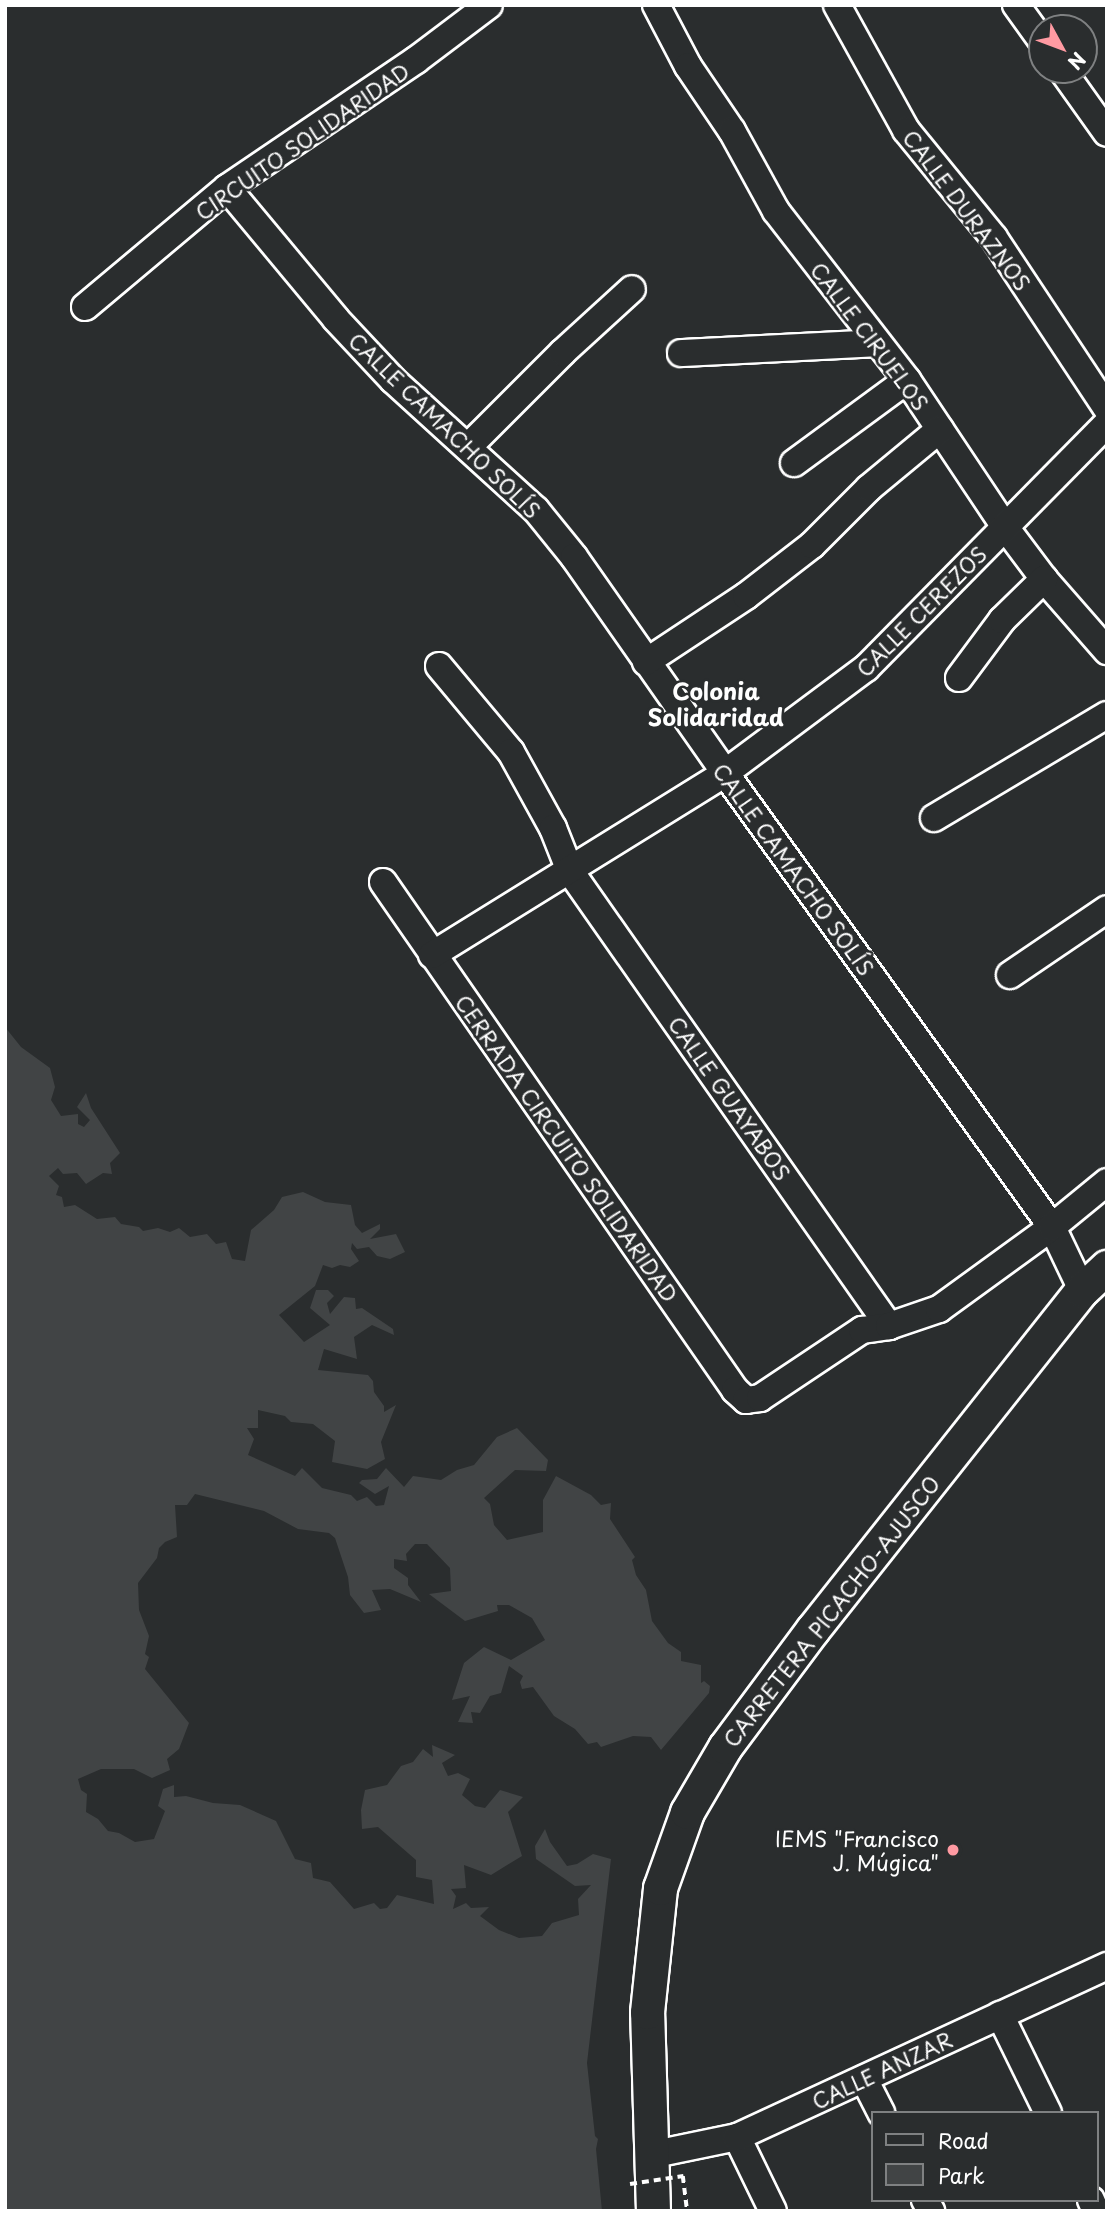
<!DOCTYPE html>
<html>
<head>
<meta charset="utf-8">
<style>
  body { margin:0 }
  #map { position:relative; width:1112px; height:2216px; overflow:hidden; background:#2a2d2e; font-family:"Playpen Sans",sans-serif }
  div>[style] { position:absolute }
  .green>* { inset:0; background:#414445 }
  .path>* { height:3.5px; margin-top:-1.75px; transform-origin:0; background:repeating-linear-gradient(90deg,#fff 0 7px,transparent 0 12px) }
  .roads { filter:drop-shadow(2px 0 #fff) drop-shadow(-2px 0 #fff) drop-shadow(0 2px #fff) drop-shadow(0 -2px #fff) }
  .minor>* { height:26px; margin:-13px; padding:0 13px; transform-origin:13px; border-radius:13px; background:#2a2d2e }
  .major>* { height:33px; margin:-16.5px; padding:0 16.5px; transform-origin:16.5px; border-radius:16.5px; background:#2a2d2e }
  .path-bridge>* { height:3.5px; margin-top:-1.75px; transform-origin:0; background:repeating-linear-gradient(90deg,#fff 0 7px,transparent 0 12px) }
  .dots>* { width:19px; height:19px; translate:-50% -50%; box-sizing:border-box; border:4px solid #2a2d2e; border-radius:50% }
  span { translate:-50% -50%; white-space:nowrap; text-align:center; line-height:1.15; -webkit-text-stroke:5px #2a2d2e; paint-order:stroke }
  .street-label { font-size:21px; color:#fff }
  .poi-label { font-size:21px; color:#fff }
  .right { translate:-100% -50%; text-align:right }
  .neighbourhood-label { font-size:23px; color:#fff; font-weight:700 }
  .frame { position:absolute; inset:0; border:7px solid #fff; pointer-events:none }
  .legend { position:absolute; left:871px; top:2111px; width:228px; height:91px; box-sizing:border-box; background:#2a2d2e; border:2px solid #7f8182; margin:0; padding:9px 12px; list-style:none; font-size:21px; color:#fff }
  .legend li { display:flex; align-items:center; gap:14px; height:35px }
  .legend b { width:35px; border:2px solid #7f8182 }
  .north { position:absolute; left:1028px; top:14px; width:70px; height:70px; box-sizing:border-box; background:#2a2d2e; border:2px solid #7f8182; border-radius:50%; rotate:131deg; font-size:19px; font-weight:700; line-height:28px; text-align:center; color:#fff }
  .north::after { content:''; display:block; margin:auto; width:24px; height:32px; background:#ff9aa2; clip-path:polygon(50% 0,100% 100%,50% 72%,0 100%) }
</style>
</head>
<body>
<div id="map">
  <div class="green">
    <div style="clip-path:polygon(5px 1027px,21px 1047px,50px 1068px,55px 1087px,51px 1100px,61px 1116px,78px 1114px,78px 1124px,84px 1127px,90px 1120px,77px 1107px,86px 1093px,91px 1108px,120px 1153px,110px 1163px,112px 1174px,103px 1173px,86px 1184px,77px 1173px,63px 1174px,58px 1168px,49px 1176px,59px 1186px,56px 1195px,62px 1197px,64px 1207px,75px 1205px,97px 1219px,115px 1217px,121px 1224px,139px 1227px,143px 1231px,158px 1228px,170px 1232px,179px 1228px,190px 1237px,207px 1234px,216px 1244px,226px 1242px,232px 1259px,245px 1261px,251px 1230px,274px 1210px,282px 1197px,303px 1192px,325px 1202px,351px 1205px,355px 1225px,362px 1233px,380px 1224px,380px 1229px,370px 1239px,396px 1234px,405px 1252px,390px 1259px,377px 1256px,369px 1247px,357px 1249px,352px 1243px,351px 1249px,359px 1261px,350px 1267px,340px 1265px,332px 1268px,323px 1265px,315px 1286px,279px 1315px,304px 1342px,330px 1325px,310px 1308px,316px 1290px,328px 1290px,334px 1296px,327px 1303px,330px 1314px,344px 1297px,355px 1298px,356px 1309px,362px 1308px,393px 1329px,394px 1335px,372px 1325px,354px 1337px,357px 1359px,324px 1349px,318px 1370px,368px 1375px,373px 1381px,374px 1392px,384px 1406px,384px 1412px,396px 1405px,381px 1442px,385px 1459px,367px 1469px,332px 1462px,335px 1441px,313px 1424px,291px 1422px,285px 1416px,258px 1410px,258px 1428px,247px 1428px,254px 1439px,248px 1455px,295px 1476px,302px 1468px,322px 1488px,351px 1495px,357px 1501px,367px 1497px,376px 1506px,384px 1505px,389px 1486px,375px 1494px,359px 1483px,362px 1480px,377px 1479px,386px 1468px,404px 1487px,413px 1476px,441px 1480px,457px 1470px,474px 1465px,497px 1437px,517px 1428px,548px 1460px,546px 1471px,515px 1470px,484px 1498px,490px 1504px,494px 1525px,507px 1540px,543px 1532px,543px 1500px,556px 1476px,591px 1495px,601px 1505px,611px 1503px,610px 1519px,635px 1557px,632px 1560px,636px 1575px,646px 1590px,652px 1621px,668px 1643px,681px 1652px,681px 1661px,701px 1665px,701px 1683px,704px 1681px,710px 1686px,709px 1693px,661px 1750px,651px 1737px,633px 1736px,601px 1747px,597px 1742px,588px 1744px,575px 1729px,554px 1716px,533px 1687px,522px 1689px,520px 1682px,523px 1676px,509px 1666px,501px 1693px,490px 1696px,480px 1713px,471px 1712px,473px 1723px,458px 1722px,470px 1696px,452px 1700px,464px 1663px,484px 1647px,511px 1660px,545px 1640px,532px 1618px,509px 1605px,497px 1605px,498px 1611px,465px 1621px,429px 1594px,451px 1591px,450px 1568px,427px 1544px,415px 1544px,406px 1554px,407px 1561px,394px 1559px,394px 1568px,408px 1578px,408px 1585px,421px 1602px,390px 1589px,372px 1590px,381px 1610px,364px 1613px,350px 1595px,348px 1577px,335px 1538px,329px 1533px,298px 1529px,264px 1511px,195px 1494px,187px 1505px,175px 1505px,177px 1537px,165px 1542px,159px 1548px,157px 1558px,138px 1583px,139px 1610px,149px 1636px,145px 1654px,149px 1657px,145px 1669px,189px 1723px,179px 1749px,167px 1759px,170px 1770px,152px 1778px,134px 1769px,101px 1769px,78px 1779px,81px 1790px,87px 1794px,86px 1812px,98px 1819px,108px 1831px,119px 1833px,135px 1842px,154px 1839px,165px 1811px,158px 1806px,163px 1789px,174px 1785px,174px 1797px,186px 1796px,213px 1803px,240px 1805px,276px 1821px,295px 1859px,311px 1863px,313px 1878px,330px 1882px,354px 1909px,374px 1903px,380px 1909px,387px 1908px,397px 1895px,434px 1904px,432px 1880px,416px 1877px,416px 1860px,378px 1827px,362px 1829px,361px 1810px,365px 1790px,387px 1785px,401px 1766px,413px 1762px,423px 1749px,433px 1757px,432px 1745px,455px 1755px,442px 1763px,448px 1776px,458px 1773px,470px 1779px,462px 1795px,475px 1806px,485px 1808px,500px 1790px,523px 1797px,508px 1812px,522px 1856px,491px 1875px,464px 1865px,466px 1888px,451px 1889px,456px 1896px,453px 1909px,466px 1903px,471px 1908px,489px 1907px,480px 1916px,499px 1930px,519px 1938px,542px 1936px,552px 1923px,579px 1915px,578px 1899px,591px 1885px,575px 1886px,536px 1859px,535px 1846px,545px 1829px,550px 1842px,567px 1866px,577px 1864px,593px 1854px,611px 1859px,587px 2063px,595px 2136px,598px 2139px,596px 2149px,602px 2211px,5px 2211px)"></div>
  </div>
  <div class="path">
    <div style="left:683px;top:2176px;width:35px;rotate:83deg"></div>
  </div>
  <div class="roads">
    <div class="minor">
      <div style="left:656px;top:5px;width:69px;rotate:62.3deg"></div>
      <div style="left:688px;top:66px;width:78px;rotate:55.9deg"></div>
      <div style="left:732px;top:131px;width:91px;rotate:61.2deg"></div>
      <div style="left:776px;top:211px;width:214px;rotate:52.2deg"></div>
      <div style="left:907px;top:380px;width:177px;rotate:56.3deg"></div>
      <div style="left:1005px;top:527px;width:65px;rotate:53.1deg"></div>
      <div style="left:1044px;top:579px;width:96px;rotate:48.8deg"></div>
      <div style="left:837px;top:5px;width:143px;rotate:61.1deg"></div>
      <div style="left:906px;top:130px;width:139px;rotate:50.8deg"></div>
      <div style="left:994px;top:238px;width:205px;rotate:56.5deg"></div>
      <div style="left:1016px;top:5px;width:44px;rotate:54.2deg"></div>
      <div style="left:1062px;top:70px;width:77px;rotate:54.5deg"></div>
      <div style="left:227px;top:188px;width:170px;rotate:50.2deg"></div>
      <div style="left:336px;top:319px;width:83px;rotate:46.9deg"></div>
      <div style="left:393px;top:380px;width:193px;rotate:42.3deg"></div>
      <div style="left:536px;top:510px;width:60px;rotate:51deg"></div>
      <div style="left:574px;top:557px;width:264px;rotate:55deg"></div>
      <div style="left:725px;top:773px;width:560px;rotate:54.24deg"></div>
      <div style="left:1052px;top:1227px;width:70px;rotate:64.5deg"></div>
      <div style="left:85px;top:307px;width:185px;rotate:-40deg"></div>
      <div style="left:227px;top:188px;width:228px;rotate:-34.1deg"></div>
      <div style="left:416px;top:60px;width:91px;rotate:-37deg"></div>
      <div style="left:681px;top:353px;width:196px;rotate:-2.9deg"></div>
      <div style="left:469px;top:446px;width:133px;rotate:-45deg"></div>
      <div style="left:563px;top:352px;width:93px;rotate:-42.4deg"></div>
      <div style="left:794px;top:463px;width:140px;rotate:-36.3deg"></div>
      <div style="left:646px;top:662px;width:120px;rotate:-33.4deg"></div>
      <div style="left:746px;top:596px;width:83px;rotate:-37.7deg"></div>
      <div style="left:812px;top:545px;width:81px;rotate:-45deg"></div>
      <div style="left:869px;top:488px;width:92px;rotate:-39.7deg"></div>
      <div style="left:439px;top:666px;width:112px;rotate:50.1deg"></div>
      <div style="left:511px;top:752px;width:87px;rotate:61.1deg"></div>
      <div style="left:553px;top:828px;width:46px;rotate:68.4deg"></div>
      <div style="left:570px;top:871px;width:556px;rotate:54.97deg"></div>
      <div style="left:959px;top:678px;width:72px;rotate:-53.4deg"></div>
      <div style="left:1002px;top:620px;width:59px;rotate:-44.3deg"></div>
      <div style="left:934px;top:818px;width:201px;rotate:-30.8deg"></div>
      <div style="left:383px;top:882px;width:618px;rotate:55.28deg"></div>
      <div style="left:735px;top:1390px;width:15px;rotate:42deg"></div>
      <div style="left:746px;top:1400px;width:14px;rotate:-8deg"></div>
      <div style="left:760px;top:1398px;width:123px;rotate:-33.7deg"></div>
      <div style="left:862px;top:1330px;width:27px;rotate:-8deg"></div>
      <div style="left:889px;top:1326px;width:53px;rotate:-18.8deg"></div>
      <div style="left:939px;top:1309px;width:140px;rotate:-36deg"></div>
      <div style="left:1052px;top:1227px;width:71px;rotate:-39.3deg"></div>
      <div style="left:432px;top:955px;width:345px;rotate:-31.8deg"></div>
      <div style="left:725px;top:773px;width:176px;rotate:-36.7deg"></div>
      <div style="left:866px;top:668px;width:343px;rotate:-45.4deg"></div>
      <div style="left:1010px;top:975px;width:117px;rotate:-34.2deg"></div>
      <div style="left:1000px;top:2015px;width:109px;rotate:63.9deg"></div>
      <div style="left:864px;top:2079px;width:38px;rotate:63deg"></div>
      <div style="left:737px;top:2137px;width:82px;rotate:64.1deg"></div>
      <div style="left:650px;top:2155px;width:89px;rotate:-11.7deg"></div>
      <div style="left:737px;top:2137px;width:408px;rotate:-24.8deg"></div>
      <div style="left:925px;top:2200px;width:13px;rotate:61deg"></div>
      <div style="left:1091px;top:2200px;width:12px;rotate:66deg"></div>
    </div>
    <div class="major">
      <div style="left:653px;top:2211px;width:199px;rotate:-91.7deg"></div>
      <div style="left:647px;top:2012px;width:125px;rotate:-84deg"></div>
      <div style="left:660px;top:1888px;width:81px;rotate:-70.4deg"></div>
      <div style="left:687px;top:1812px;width:75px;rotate:-59.7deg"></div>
      <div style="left:725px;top:1747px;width:147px;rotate:-53.3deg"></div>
      <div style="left:813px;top:1629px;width:433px;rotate:-51.6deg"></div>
      <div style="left:1082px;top:1290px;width:34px;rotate:-43deg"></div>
    </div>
  </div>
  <div class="path-bridge">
    <div style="left:630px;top:2184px;width:54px;rotate:-8.6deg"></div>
  </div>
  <div class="dots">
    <div style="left:953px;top:1850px;background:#ff9aa2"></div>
  </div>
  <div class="street-label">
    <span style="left:302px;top:141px;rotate:-35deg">CIRCUITO SOLIDARIDAD</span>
    <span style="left:967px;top:210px;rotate:53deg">CALLE DURAZNOS</span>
    <span style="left:870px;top:336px;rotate:53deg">CALLE CIRUELOS</span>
    <span style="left:445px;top:425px;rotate:44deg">CALLE CAMACHO SOLÍS</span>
    <span style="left:921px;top:611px;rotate:-45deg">CALLE CEREZOS</span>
    <span style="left:794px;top:869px;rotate:54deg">CALLE CAMACHO SOLÍS</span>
    <span style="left:730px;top:1098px;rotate:55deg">CALLE GUAYABOS</span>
    <span style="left:567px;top:1148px;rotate:55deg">CERRADA CIRCUITO SOLIDARIDAD</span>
    <span style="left:831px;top:1611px;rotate:-52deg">CARRETERA PICACHO-AJUSCO</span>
    <span style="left:882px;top:2070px;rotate:-25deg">CALLE ANZAR</span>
  </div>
  <div class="poi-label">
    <span class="right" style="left:939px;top:1850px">IEMS "Francisco<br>J. Múgica"</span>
  </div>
  <div class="neighbourhood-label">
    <span style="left:716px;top:704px">Colonia<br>Solidaridad</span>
  </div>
  <div class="frame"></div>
  <ul class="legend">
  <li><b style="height:9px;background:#2a2d2e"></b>Road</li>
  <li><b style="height:19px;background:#414445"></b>Park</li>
  </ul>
  <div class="north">N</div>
</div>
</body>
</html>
